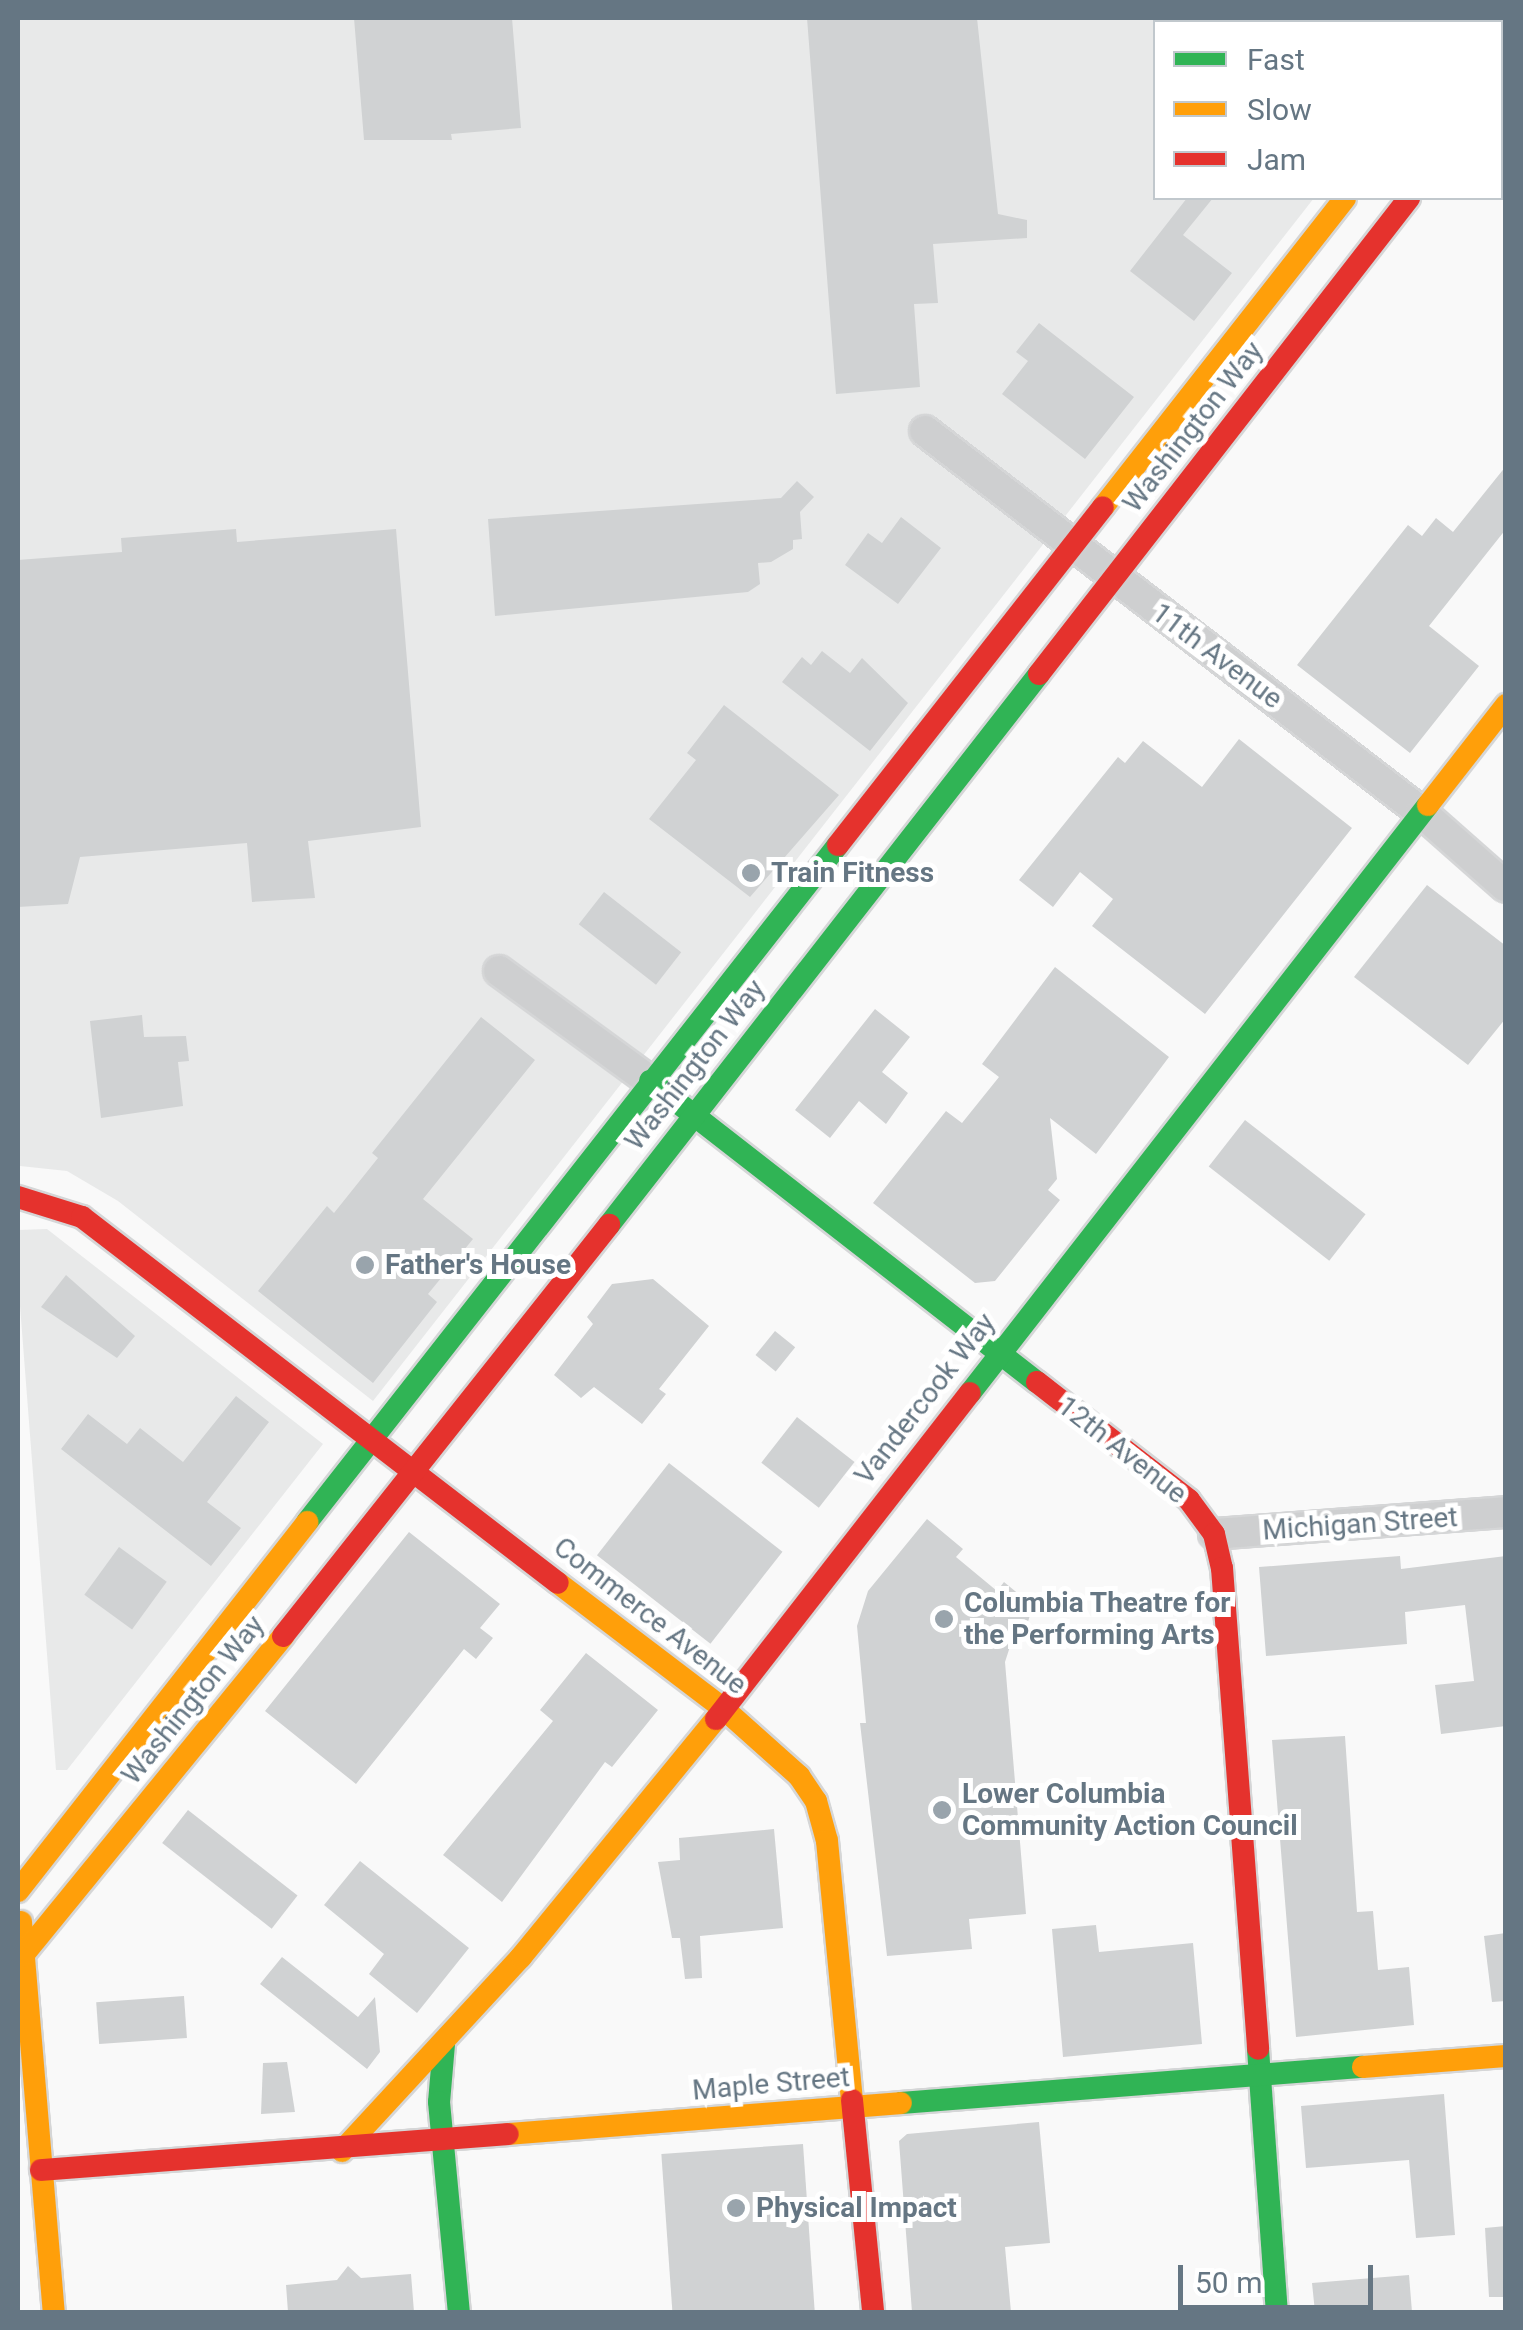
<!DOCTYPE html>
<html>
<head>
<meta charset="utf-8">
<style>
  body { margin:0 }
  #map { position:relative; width:1523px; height:2330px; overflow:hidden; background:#f9f9f9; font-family:Roboto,sans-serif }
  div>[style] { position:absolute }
  .built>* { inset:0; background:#e8e9e9 }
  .building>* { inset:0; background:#d0d2d3; transform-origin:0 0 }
  .roads { filter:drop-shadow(2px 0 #d5d6d7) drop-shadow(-2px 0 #d5d6d7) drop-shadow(0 2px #d5d6d7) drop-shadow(0 -2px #d5d6d7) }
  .street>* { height:30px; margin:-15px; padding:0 15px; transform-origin:15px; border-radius:15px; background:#cecfd0 }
  .fast>* { height:22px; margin:-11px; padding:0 11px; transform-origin:11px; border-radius:11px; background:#30b455 }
  .slow>* { height:22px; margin:-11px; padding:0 11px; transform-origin:11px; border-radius:11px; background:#ff9f0a }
  .jam>* { height:22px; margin:-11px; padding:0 11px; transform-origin:11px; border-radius:11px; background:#e5322d }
  .dots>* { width:28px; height:28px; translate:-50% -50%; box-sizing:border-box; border:5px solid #fff; border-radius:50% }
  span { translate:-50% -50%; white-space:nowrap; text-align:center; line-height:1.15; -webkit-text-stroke:10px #fff; paint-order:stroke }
  .street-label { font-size:28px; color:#657683 }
  .poi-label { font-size:28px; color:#657683; font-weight:700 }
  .left { translate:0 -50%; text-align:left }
  .frame { position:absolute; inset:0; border:20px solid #657683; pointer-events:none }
  .legend { position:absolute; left:1153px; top:20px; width:350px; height:180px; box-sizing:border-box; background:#fff; border:2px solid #c1c8cd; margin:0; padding:12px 18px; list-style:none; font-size:30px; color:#657683 }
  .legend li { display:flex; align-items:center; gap:20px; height:50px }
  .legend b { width:50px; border:2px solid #c1c8cd }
  .scale { position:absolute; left:1178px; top:2265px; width:195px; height:45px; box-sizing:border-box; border:5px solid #657683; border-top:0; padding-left:12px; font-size:30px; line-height:35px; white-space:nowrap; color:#657683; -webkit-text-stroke:8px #fff; paint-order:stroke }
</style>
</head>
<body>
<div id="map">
  <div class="built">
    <div style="clip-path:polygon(18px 18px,1455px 18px,1156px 22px,1156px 198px,1314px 198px,373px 1401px,118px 1201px,67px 1171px,20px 1166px)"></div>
    <div style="clip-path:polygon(47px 1229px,323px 1444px,67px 1770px,56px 1770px,18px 1280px,18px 1230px)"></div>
  </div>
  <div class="building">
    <div style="clip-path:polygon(354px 18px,512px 18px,521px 128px,451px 134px,452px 140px,364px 140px)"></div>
    <div style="clip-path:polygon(807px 18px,977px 18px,998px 214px,1027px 220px,1027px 238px,933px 244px,938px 303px,914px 304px,920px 387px,836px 394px)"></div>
    <div style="clip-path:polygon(1187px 198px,1213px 198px,1183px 235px,1232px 273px,1194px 321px,1130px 271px)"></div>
    <div style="clip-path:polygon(1039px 323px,1134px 397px,1085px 459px,1002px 394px,1028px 361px,1016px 352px)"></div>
    <div style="clip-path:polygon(1506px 466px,1506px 529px,1429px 626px,1479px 666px,1410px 753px,1297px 665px,1408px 525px,1422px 536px,1436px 518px,1453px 532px)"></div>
    <div style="clip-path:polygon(797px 481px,814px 497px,800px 512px,802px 539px,793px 540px,793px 549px,771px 562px,758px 563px,760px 584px,748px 592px,495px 616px,488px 519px,781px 498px)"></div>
    <div style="clip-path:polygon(901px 517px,941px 548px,898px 604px,845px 565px,868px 533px,882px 543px)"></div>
    <div style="clip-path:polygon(236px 529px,237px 542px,396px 529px,421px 827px,308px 841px,315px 898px,252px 902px,247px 843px,80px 857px,68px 904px,18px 907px,18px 560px,122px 552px,121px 538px)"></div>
    <div style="clip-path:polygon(822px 651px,850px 673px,862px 658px,908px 703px,870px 751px,782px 682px,802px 657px,811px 665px)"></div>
    <div style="clip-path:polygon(724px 705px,839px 795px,750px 897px,649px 819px,696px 760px,687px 753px)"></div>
    <div style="clip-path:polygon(1239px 739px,1352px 828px,1205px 1014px,1092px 926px,1113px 899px,1080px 872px,1053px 907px,1019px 880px,1118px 757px,1125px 763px,1143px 741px,1202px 787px)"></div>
    <div style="clip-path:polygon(1427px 885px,1506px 946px,1506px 1018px,1468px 1065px,1354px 977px)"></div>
    <div style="left:604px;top:892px;width:98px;height:41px;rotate:38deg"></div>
    <div style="clip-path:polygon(1055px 967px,1169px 1057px,1096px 1154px,1050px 1118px,1057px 1179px,1048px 1190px,1060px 1200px,995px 1281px,975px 1283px,873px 1203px,946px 1111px,962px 1123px,999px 1077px,982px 1064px)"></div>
    <div style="clip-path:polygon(875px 1009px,910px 1037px,882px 1072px,908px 1093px,886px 1124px,859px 1101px,830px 1138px,795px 1110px)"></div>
    <div style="clip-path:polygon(142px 1015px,144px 1037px,186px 1036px,189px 1061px,178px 1062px,183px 1106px,101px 1118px,90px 1021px)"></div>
    <div style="clip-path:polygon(481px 1017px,535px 1060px,423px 1199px,473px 1239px,428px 1294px,437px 1302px,373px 1383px,258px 1291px,327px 1206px,334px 1213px,378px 1158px,372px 1153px)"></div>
    <div style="left:1245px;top:1120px;width:153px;height:59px;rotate:38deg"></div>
    <div style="clip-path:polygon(66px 1275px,135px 1336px,117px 1358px,41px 1307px)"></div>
    <div style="clip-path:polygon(653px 1279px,709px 1326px,659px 1389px,666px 1394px,642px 1424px,594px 1387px,581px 1398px,554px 1375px,593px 1324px,587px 1317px,612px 1284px)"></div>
    <div style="left:775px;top:1331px;width:26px;height:31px;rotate:39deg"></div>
    <div style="clip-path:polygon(236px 1396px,269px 1422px,207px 1502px,241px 1528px,211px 1566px,61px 1449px,88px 1414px,127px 1444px,140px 1428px,183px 1462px)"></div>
    <div style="left:797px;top:1417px;width:73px;height:58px;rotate:38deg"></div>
    <div style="left:669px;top:1463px;width:144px;height:117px;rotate:38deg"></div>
    <div style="clip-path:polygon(927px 1519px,963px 1549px,956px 1557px,997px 1591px,1004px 1582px,1033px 1606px,1025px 1631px,1016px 1628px,1005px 1662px,1026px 1914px,969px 1919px,972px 1949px,887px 1956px,860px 1723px,866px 1723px,857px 1626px,868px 1591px)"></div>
    <div style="clip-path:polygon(409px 1532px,500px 1604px,480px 1628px,493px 1638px,476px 1659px,464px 1649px,356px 1784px,265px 1711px)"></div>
    <div style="left:119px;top:1547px;width:59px;height:59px;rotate:36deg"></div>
    <div style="clip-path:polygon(1400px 1556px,1401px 1569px,1506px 1556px,1506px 1726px,1441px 1734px,1435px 1685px,1474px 1681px,1465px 1605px,1405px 1612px,1407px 1644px,1266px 1656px,1259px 1567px)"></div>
    <div style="clip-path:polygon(586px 1653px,658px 1710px,612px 1767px,605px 1762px,502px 1902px,443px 1855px,553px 1721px,540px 1710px)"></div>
    <div style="clip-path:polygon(1345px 1736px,1357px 1912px,1373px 1911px,1378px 1970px,1409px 1967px,1414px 2025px,1296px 2037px,1272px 1740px)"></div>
    <div style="left:188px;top:1810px;width:139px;height:42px;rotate:38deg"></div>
    <div style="clip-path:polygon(774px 1829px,783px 1928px,700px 1936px,702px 1978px,685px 1979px,680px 1938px,672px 1938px,658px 1862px,680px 1860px,679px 1838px)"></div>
    <div style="clip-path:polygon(360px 1861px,469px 1948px,417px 2013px,369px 1974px,384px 1954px,324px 1905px)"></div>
    <div style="clip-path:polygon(1096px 1925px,1099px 1952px,1193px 1943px,1202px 2044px,1063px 2057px,1052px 1929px)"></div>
    <div style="clip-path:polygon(1506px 1933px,1506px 2001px,1492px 2002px,1484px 1936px)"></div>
    <div style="clip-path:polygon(282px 1957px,358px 2017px,375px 1997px,380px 2052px,367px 2069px,260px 1984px)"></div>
    <div style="left:184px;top:1996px;width:42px;height:88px;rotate:86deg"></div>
    <div style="clip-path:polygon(287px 2062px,295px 2112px,261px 2114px,263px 2063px)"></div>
    <div style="clip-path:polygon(1444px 2094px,1455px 2235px,1416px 2238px,1409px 2160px,1306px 2168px,1301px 2106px)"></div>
    <div style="clip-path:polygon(1039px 2122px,1050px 2243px,1005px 2247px,1011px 2312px,912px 2312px,899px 2141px,907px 2134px)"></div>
    <div style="left:803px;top:2144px;width:169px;height:142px;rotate:86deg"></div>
    <div style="clip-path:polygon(1506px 2226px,1506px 2297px,1489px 2297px,1485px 2228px)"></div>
    <div style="clip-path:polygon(348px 2266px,361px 2278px,411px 2274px,414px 2312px,288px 2312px,286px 2285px,337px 2280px)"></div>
    <div style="clip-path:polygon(1409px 2275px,1412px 2312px,1315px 2312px,1312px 2283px)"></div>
  </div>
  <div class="roads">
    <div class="street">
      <div style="left:925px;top:431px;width:625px;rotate:37.53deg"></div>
      <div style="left:1421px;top:812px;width:113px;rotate:41.4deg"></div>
      <div style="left:499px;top:971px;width:187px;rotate:36.1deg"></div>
      <div style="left:1214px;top:1534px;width:293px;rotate:-4.3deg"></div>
    </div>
    <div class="fast">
      <div style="left:1500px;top:81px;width:8px;rotate:-45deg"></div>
      <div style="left:650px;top:1081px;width:490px;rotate:37.9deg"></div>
      <div style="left:609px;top:1225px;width:699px;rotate:-52.03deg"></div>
      <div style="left:970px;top:1393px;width:745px;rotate:-52.08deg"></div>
      <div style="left:307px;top:1522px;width:860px;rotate:-51.89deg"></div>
      <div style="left:444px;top:2044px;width:58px;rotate:94.9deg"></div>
      <div style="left:439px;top:2102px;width:211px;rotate:84.6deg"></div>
      <div style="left:1258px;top:2049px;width:264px;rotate:85.9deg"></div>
      <div style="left:901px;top:2103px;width:463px;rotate:-4.5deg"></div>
    </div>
    <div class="slow">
      <div style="left:1481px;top:22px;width:6px;rotate:-45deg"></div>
      <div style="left:1103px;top:507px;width:392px;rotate:-51.9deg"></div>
      <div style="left:1428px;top:805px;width:127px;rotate:-52deg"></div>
      <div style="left:558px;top:1583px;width:208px;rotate:37.2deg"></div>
      <div style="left:724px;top:1709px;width:101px;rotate:41.8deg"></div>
      <div style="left:799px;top:1776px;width:30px;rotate:56deg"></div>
      <div style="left:816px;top:1801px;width:41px;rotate:74.6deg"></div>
      <div style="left:827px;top:1841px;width:260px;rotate:84.5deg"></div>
      <div style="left:18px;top:1891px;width:469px;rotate:-51.9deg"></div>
      <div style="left:21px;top:1922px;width:391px;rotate:85.2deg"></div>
      <div style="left:24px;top:1954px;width:410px;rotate:-50.8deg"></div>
      <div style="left:1363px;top:2067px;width:143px;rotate:-4.4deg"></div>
      <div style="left:508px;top:2134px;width:394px;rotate:-4.5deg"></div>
      <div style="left:342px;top:2151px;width:264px;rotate:-47.3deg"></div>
      <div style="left:521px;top:1957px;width:308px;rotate:-50.7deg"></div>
    </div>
    <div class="jam">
      <div style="left:1039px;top:674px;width:603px;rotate:-52.14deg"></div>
      <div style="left:838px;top:845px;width:429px;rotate:-51.9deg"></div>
      <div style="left:18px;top:1197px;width:67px;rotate:17.4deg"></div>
      <div style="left:82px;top:1217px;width:600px;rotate:37.56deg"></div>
      <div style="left:1037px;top:1382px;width:192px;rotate:37.8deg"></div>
      <div style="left:1189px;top:1500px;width:42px;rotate:53.7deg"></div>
      <div style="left:1214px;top:1534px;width:35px;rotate:77deg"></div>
      <div style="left:1222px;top:1568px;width:482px;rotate:85.7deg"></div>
      <div style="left:283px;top:1636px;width:525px;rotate:-51.58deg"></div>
      <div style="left:716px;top:1719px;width:413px;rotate:-52.1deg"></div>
      <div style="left:852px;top:2100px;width:213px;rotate:84.3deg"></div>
      <div style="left:41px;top:2170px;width:468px;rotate:-4.4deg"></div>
    </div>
  </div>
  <div class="dots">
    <div style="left:751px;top:873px;background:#99a4ac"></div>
    <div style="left:365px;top:1265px;background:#99a4ac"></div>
    <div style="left:944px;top:1619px;background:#99a4ac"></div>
    <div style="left:942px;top:1810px;background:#99a4ac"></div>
    <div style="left:736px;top:2208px;background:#99a4ac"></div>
  </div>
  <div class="street-label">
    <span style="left:1193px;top:427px;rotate:-52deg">Washington Way</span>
    <span style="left:1217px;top:656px;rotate:37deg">11th Avenue</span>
    <span style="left:695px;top:1065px;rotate:-52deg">Washington Way</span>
    <span style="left:925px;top:1399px;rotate:-52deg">Vandercook Way</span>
    <span style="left:1122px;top:1450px;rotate:38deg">12th Avenue</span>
    <span style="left:1360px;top:1524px;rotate:-4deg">Michigan Street</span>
    <span style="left:650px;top:1616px;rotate:38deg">Commerce Avenue</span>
    <span style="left:193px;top:1700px;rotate:-51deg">Washington Way</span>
    <span style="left:771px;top:2084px;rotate:-5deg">Maple Street</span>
  </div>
  <div class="poi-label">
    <span class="left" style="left:771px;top:873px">Train Fitness</span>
    <span class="left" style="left:385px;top:1265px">Father's House</span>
    <span class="left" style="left:964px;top:1619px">Columbia Theatre for<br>the Performing Arts</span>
    <span class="left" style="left:962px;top:1810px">Lower Columbia<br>Community Action Council</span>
    <span class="left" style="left:756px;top:2208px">Physical Impact</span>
  </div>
  <div class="frame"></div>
  <ul class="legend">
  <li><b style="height:12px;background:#30b455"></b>Fast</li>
  <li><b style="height:12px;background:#ff9f0a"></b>Slow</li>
  <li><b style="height:12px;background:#e5322d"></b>Jam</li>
  </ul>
  <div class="scale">50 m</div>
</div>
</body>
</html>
